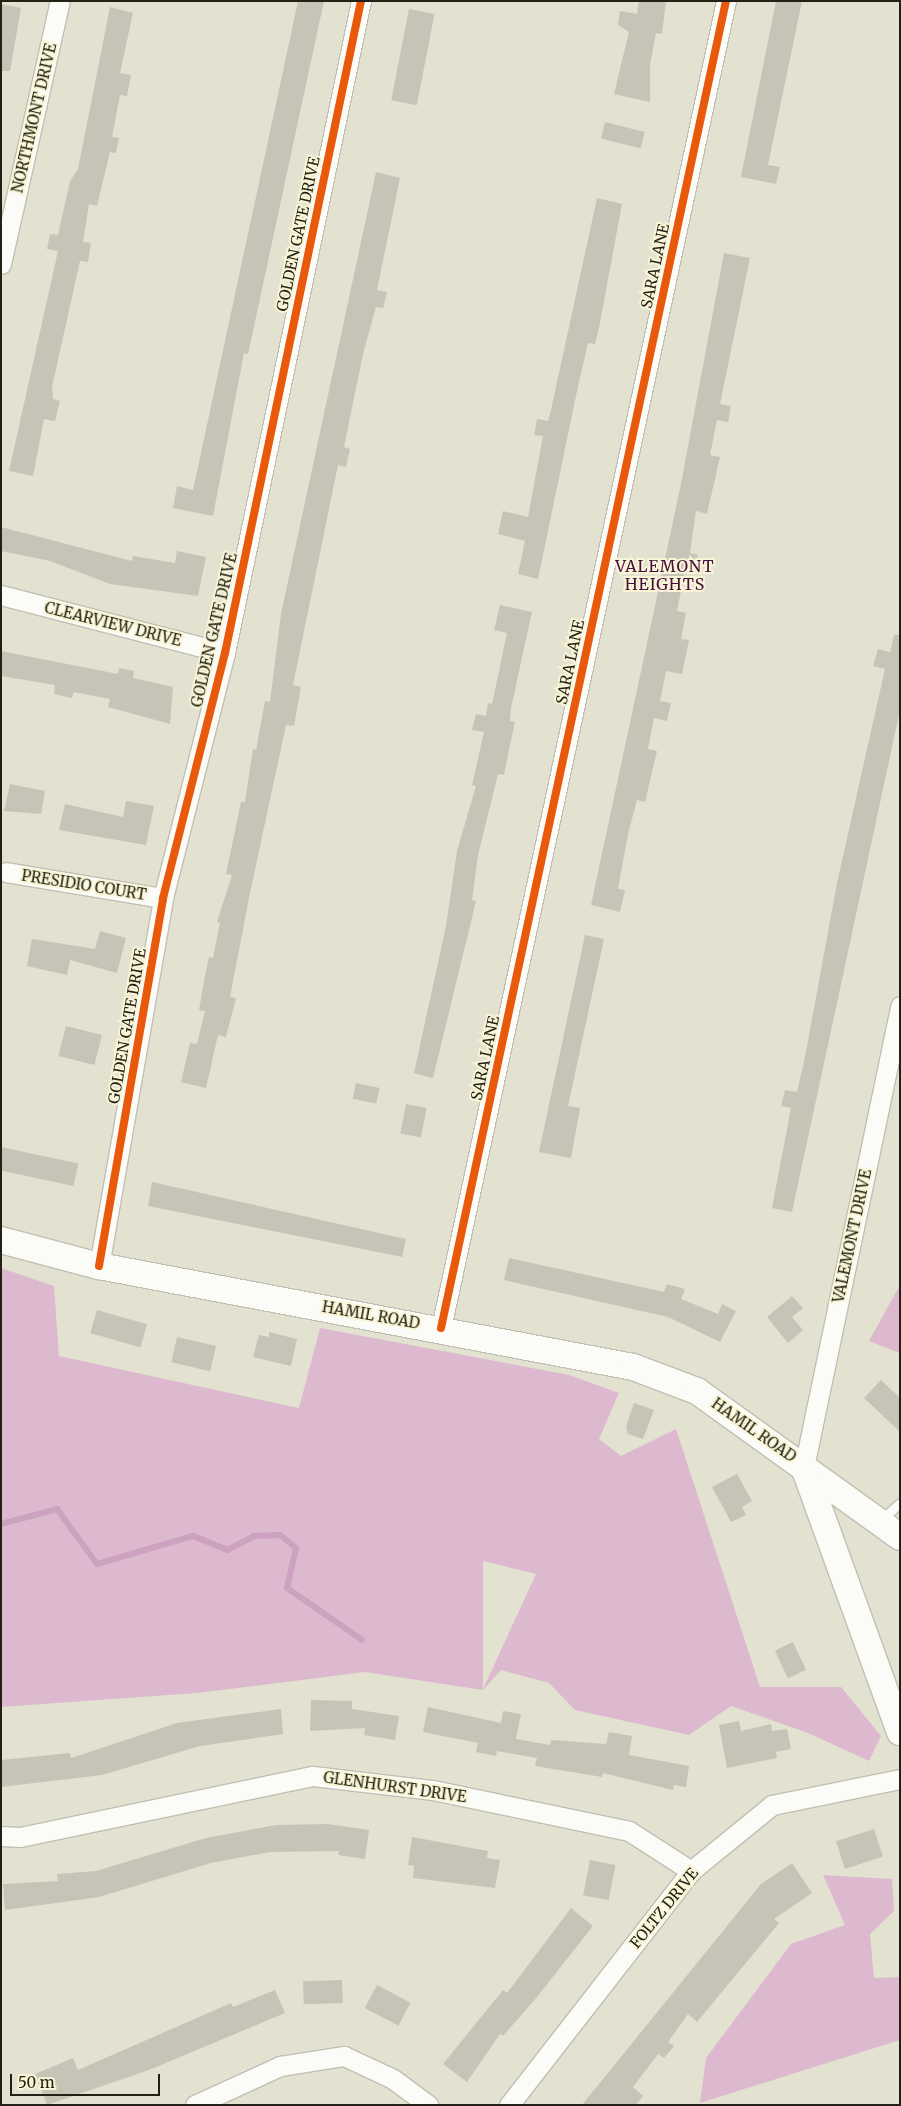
<!DOCTYPE html>
<html>
<head>
<meta charset="utf-8">
<style>
  body { margin:0 }
  #map { position:relative; width:901px; height:2106px; overflow:hidden; background:#e3e2d1; font-family:Merriweather,serif }
  div>[style] { position:absolute }
  .forest>* { inset:0; background:#dcb9ce }
  .stream>* { height:6px; margin:-3px; padding:0 3px; transform-origin:3px; border-radius:3px; background:#cda1c0 }
  .building>* { inset:0; background:#c5c4b6; transform-origin:0 0 }
  .roads { filter:drop-shadow(1px 0 #c0bfb2) drop-shadow(-1px 0 #c0bfb2) drop-shadow(0 1px #c0bfb2) drop-shadow(0 -1px #c0bfb2) }
  .lane>* { height:9px; margin:-4.5px; padding:0 4.5px; transform-origin:4.5px; border-radius:4.5px; background:#fbfbf8 }
  .street>* { height:19px; margin:-9.5px; padding:0 9.5px; transform-origin:9.5px; border-radius:9.5px; background:#fbfbf8 }
  .secondary>* { height:26px; margin:-13px; padding:0 13px; transform-origin:13px; border-radius:13px; background:#fbfbf8 }
  .cycleway>* { height:8px; margin:-4px; padding:0 4px; transform-origin:4px; border-radius:4px; background:#e8590c }
  span { translate:-50% -50%; white-space:nowrap; text-align:center; line-height:1.15; -webkit-text-stroke:4px #f9f5d6; paint-order:stroke }
  .street-label { font-size:15px; color:#232116 }
  .neighbourhood-label { font-size:16px; color:#44103e; letter-spacing:1px }
  .frame { position:absolute; inset:0; border:2px solid #232116; pointer-events:none }
  .scale { position:absolute; left:10px; top:2074px; width:150px; height:22px; box-sizing:border-box; border:2px solid #232116; border-top:0; padding-left:6px; font-size:15px; line-height:18px; white-space:nowrap; color:#232116; -webkit-text-stroke:4px #f9f5d6; paint-order:stroke }
</style>
</head>
<body>
<div id="map">
  <div class="forest">
    <div style="clip-path:polygon(evenodd,1px 1268px,54px 1286px,59px 1356px,299px 1408px,320px 1328px,569px 1375px,619px 1393px,599px 1439px,621px 1456px,676px 1429px,760px 1687px,841px 1687px,881px 1736px,869px 1761px,808px 1733px,731px 1706px,689px 1735px,575px 1710px,549px 1683px,501px 1670px,483px 1690px,365px 1672px,197px 1693px,1px 1707px,1px 1268px,483px 1561px,536px 1574px,483px 1689px,483px 1561px)"></div>
    <div style="clip-path:polygon(900px 1285px,900px 1353px,869px 1341px)"></div>
    <div style="clip-path:polygon(823px 1875px,892px 1879px,894px 1911px,870px 1934px,874px 1978px,900px 1977px,900px 2040px,700px 2103px,706px 2058px,791px 1944px,845px 1925px)"></div>
  </div>
  <div class="stream">
    <div style="left:1px;top:1524px;width:58px;rotate:-15deg"></div>
    <div style="left:57px;top:1509px;width:68px;rotate:54deg"></div>
    <div style="left:97px;top:1564px;width:100px;rotate:-16.3deg"></div>
    <div style="left:193px;top:1536px;width:37px;rotate:22deg"></div>
    <div style="left:227px;top:1550px;width:30px;rotate:-27deg"></div>
    <div style="left:254px;top:1536px;width:26px;rotate:-2deg"></div>
    <div style="left:280px;top:1535px;width:21px;rotate:39deg"></div>
    <div style="left:296px;top:1548px;width:41px;rotate:102.7deg"></div>
    <div style="left:287px;top:1588px;width:91px;rotate:34.7deg"></div>
  </div>
  <div class="building">
    <div style="clip-path:polygon(298px 1px,324px 1px,248px 354px,244px 353px,213px 516px,173px 508px,177px 486px,193px 490px)"></div>
    <div style="clip-path:polygon(639px 1px,666px 1px,662px 34px,656px 33px,650px 65px,650px 102px,614px 94px,629px 32px,618px 25px,620px 11px,637px 14px)"></div>
    <div style="clip-path:polygon(776px 1px,802px 1px,768px 165px,780px 167px,776px 184px,741px 177px)"></div>
    <div style="clip-path:polygon(1px 4px,21px 8px,10px 71px,1px 71px)"></div>
    <div style="clip-path:polygon(110px 7px,133px 13px,120px 73px,131px 75px,127px 96px,120px 95px,112px 137px,119px 138px,116px 153px,110px 152px,97px 206px,89px 204px,83px 242px,91px 243px,88px 262px,80px 261px,52px 387px,53px 399px,60px 401px,55px 421px,44px 419px,33px 476px,9px 471px,58px 251px,47px 249px,50px 234px,58px 235px,70px 181px,78px 169px)"></div>
    <div style="left:409px;top:9px;width:26px;height:93px;rotate:11deg"></div>
    <div style="left:605px;top:122px;width:41px;height:17px;rotate:14deg"></div>
    <div style="clip-path:polygon(376px 172px,400px 178px,377px 290px,387px 292px,383px 308px,376px 307px,363px 354px,344px 447px,350px 449px,346px 467px,338px 465px,293px 685px,301px 687px,294px 726px,286px 725px,250px 893px,230px 997px,236px 998px,226px 1037px,218px 1035px,206px 1088px,181px 1082px,190px 1043px,197px 1044px,205px 1011px,199px 1010px,205px 976px,209px 957px,213px 958px,220px 923px,217px 922px,232px 875px,226px 874px,241px 802px,245px 802px,253px 749px,256px 750px,265px 701px,270px 702px,281px 614px)"></div>
    <div style="clip-path:polygon(597px 198px,622px 204px,599px 328px,595px 344px,588px 343px,577px 391px,538px 579px,518px 574px,525px 541px,498px 534px,503px 511px,528px 517px,543px 436px,534px 435px,537px 419px,548px 421px,551px 410px)"></div>
    <div style="clip-path:polygon(724px 253px,750px 258px,720px 404px,731px 406px,728px 422px,717px 420px,710px 455px,720px 457px,707px 514px,696px 511px,690px 553px,698px 555px,694px 572px,685px 570px,677px 611px,686px 613px,681px 639px,689px 640px,682px 674px,666px 671px,660px 701px,671px 703px,667px 721px,654px 718px,648px 749px,657px 751px,645px 802px,637px 800px,628px 834px,618px 889px,625px 890px,620px 912px,591px 905px,681px 484px)"></div>
    <div style="clip-path:polygon(1px 527px,132px 561px,133px 556px,175px 563px,177px 551px,206px 557px,198px 596px,110px 584px,50px 561px,1px 551px)"></div>
    <div style="clip-path:polygon(500px 605px,532px 612px,511px 708px,510px 721px,515px 722px,507px 759px,504px 775px,498px 774px,478px 855px,472px 900px,476px 901px,433px 1078px,414px 1073px,446px 926px,457px 851px,476px 786px,472px 785px,484px 732px,472px 730px,476px 714px,486px 716px,488px 703px,492px 704px,507px 633px,494px 630px)"></div>
    <div style="clip-path:polygon(894px 635px,900px 635px,900px 710px,792px 1212px,772px 1208px,791px 1108px,781px 1106px,785px 1090px,797px 1092px,805px 1057px,837px 883px,885px 669px,873px 666px,878px 649px,890px 652px)"></div>
    <div style="clip-path:polygon(1px 651px,118px 674px,119px 668px,134px 671px,133px 678px,173px 687px,170px 724px,108px 707px,110px 699px,74px 692px,72px 698px,54px 694px,55px 685px,1px 676px)"></div>
    <div style="clip-path:polygon(10px 784px,45px 791px,41px 814px,4px 811px)"></div>
    <div style="clip-path:polygon(126px 801px,154px 806px,146px 845px,59px 830px,65px 804px,123px 817px)"></div>
    <div style="clip-path:polygon(100px 931px,126px 938px,117px 973px,70px 960px,67px 975px,27px 966px,32px 939px,95px 949px)"></div>
    <div style="clip-path:polygon(585px 935px,604px 939px,568px 1106px,580px 1108px,571px 1158px,539px 1152px)"></div>
    <div style="left:66px;top:1026px;width:37px;height:31px;rotate:14deg"></div>
    <div style="left:356px;top:1083px;width:24px;height:16px;rotate:12deg"></div>
    <div style="left:406px;top:1104px;width:21px;height:30px;rotate:11deg"></div>
    <div style="left:1px;top:1147px;width:79px;height:23px;rotate:12deg"></div>
    <div style="clip-path:polygon(152px 1182px,406px 1239px,402px 1257px,148px 1206px)"></div>
    <div style="clip-path:polygon(509px 1258px,664px 1292px,667px 1284px,685px 1289px,681px 1299px,718px 1314px,722px 1304px,736px 1311px,720px 1342px,668px 1317px,504px 1280px)"></div>
    <div style="clip-path:polygon(792px 1296px,803px 1308px,792px 1317px,803px 1330px,788px 1343px,767px 1317px)"></div>
    <div style="left:97px;top:1310px;width:52px;height:24px;rotate:16deg"></div>
    <div style="clip-path:polygon(269px 1332px,297px 1339px,291px 1366px,253px 1357px,259px 1335px,269px 1337px)"></div>
    <div style="left:177px;top:1337px;width:40px;height:26px;rotate:13deg"></div>
    <div style="clip-path:polygon(881px 1380px,900px 1398px,900px 1432px,864px 1398px)"></div>
    <div style="clip-path:polygon(634px 1403px,654px 1410px,643px 1439px,628px 1434px,626px 1427px)"></div>
    <div style="clip-path:polygon(737px 1474px,752px 1501px,742px 1507px,746px 1515px,731px 1522px,712px 1487px)"></div>
    <div style="left:793px;top:1642px;width:31px;height:20px;rotate:65deg"></div>
    <div style="clip-path:polygon(311px 1700px,352px 1701px,352px 1709px,399px 1716px,395px 1740px,364px 1735px,365px 1728px,310px 1731px)"></div>
    <div style="clip-path:polygon(428px 1707px,501px 1723px,503px 1711px,521px 1714px,516px 1739px,550px 1745px,551px 1740px,606px 1744px,609px 1732px,632px 1736px,629px 1755px,689px 1766px,686px 1787px,674px 1785px,673px 1790px,603px 1773px,602px 1777px,535px 1766px,537px 1758px,497px 1751px,496px 1756px,476px 1752px,478px 1743px,423px 1732px)"></div>
    <div style="clip-path:polygon(281px 1709px,283px 1734px,200px 1746px,102px 1775px,1px 1787px,1px 1760px,70px 1753px,71px 1758px,177px 1723px)"></div>
    <div style="clip-path:polygon(739px 1721px,741px 1731px,771px 1724px,772px 1731px,787px 1729px,791px 1749px,776px 1752px,777px 1758px,727px 1768px,719px 1725px)"></div>
    <div style="clip-path:polygon(328px 1824px,369px 1830px,365px 1859px,338px 1855px,339px 1851px,270px 1852px,211px 1863px,99px 1897px,5px 1910px,3px 1884px,58px 1881px,57px 1874px,96px 1871px,206px 1838px,276px 1825px)"></div>
    <div style="left:874px;top:1829px;width:29px;height:40px;rotate:72deg"></div>
    <div style="clip-path:polygon(412px 1837px,488px 1851px,487px 1858px,500px 1860px,495px 1888px,413px 1878px,414px 1866px,408px 1865px)"></div>
    <div style="left:590px;top:1860px;width:26px;height:36px;rotate:11deg"></div>
    <div style="clip-path:polygon(792px 1863px,812px 1893px,774px 1919px,779px 1923px,697px 2022px,688px 2014px,668px 2042px,674px 2046px,664px 2058px,658px 2054px,633px 2087px,643px 2096px,636px 2105px,582px 2105px,761px 1884px)"></div>
    <div style="clip-path:polygon(571px 1908px,593px 1926px,537px 1997px,503px 2036px,500px 2034px,467px 2082px,443px 2064px,503px 1990px,507px 1993px)"></div>
    <div style="left:342px;top:1980px;width:23px;height:39px;rotate:88deg"></div>
    <div style="left:377px;top:1985px;width:38px;height:26px;rotate:28deg"></div>
    <div style="clip-path:polygon(275px 1990px,285px 2013px,149px 2070px,47px 2105px,35px 2074px,73px 2058px,78px 2070px,231px 2003px,233px 2007px)"></div>
  </div>
  <div class="roads">
    <div class="lane">
      <div style="left:881px;top:1520px;width:25px;rotate:-42deg"></div>
    </div>
    <div class="street">
      <div style="left:1px;top:264px;width:270px;rotate:-77.4deg"></div>
      <div style="left:1px;top:595px;width:231px;rotate:14.5deg"></div>
      <div style="left:6px;top:872px;width:159px;rotate:9.4deg"></div>
      <div style="left:99px;top:1266px;width:374px;rotate:-80.1deg"></div>
      <div style="left:163px;top:898px;width:253px;rotate:-75.8deg"></div>
      <div style="left:225px;top:653px;width:666px;rotate:-78.22deg"></div>
      <div style="left:441px;top:1328px;width:1357px;rotate:-77.88deg"></div>
      <div style="left:804px;top:1467px;width:471px;rotate:-78.2deg"></div>
      <div style="left:1px;top:1836px;width:19px;rotate:3deg"></div>
      <div style="left:20px;top:1837px;width:299px;rotate:-11.8deg"></div>
      <div style="left:313px;top:1776px;width:121px;rotate:6.7deg"></div>
      <div style="left:433px;top:1790px;width:200px;rotate:11.8deg"></div>
      <div style="left:629px;top:1831px;width:74px;rotate:32.8deg"></div>
      <div style="left:195px;top:2105px;width:94px;rotate:-24.6deg"></div>
      <div style="left:280px;top:2066px;width:65px;rotate:-8.9deg"></div>
      <div style="left:344px;top:2056px;width:54px;rotate:25.1deg"></div>
      <div style="left:393px;top:2079px;width:44px;rotate:36.6deg"></div>
      <div style="left:509px;top:2105px;width:296px;rotate:-52.1deg"></div>
      <div style="left:691px;top:1871px;width:104px;rotate:-39.2deg"></div>
      <div style="left:772px;top:1805px;width:131px;rotate:-11.5deg"></div>
    </div>
    <div class="secondary">
      <div style="left:1px;top:1240px;width:101px;rotate:14.9deg"></div>
      <div style="left:99px;top:1266px;width:543px;rotate:10.71deg"></div>
      <div style="left:633px;top:1367px;width:68px;rotate:20.6deg"></div>
      <div style="left:697px;top:1391px;width:250px;rotate:35.7deg"></div>
      <div style="left:804px;top:1467px;width:282px;rotate:70.1deg"></div>
    </div>
  </div>
  <div class="cycleway">
    <div style="left:99px;top:1266px;width:374px;rotate:-80.1deg"></div>
    <div style="left:163px;top:898px;width:253px;rotate:-75.8deg"></div>
    <div style="left:225px;top:653px;width:666px;rotate:-78.22deg"></div>
    <div style="left:441px;top:1328px;width:1357px;rotate:-77.88deg"></div>
  </div>
  <div class="street-label">
    <span style="left:34px;top:118px;rotate:-77deg">NORTHMONT DRIVE</span>
    <span style="left:298px;top:234px;rotate:-78deg">GOLDEN GATE DRIVE</span>
    <span style="left:655px;top:266px;rotate:-78deg">SARA LANE</span>
    <span style="left:113px;top:624px;rotate:14deg">CLEARVIEW DRIVE</span>
    <span style="left:214px;top:630px;rotate:-77deg">GOLDEN GATE DRIVE</span>
    <span style="left:570px;top:662px;rotate:-78deg">SARA LANE</span>
    <span style="left:84px;top:885px;rotate:9deg">PRESIDIO COURT</span>
    <span style="left:127px;top:1026px;rotate:-80deg">GOLDEN GATE DRIVE</span>
    <span style="left:485px;top:1058px;rotate:-78deg">SARA LANE</span>
    <span style="left:852px;top:1236px;rotate:-78deg">VALEMONT DRIVE</span>
    <span style="left:371px;top:1315px;rotate:10deg">HAMIL ROAD</span>
    <span style="left:754px;top:1430px;rotate:35deg">HAMIL ROAD</span>
    <span style="left:395px;top:1787px;rotate:8deg">GLENHURST DRIVE</span>
    <span style="left:664px;top:1908px;rotate:-51deg">FOLTZ DRIVE</span>
  </div>
  <div class="neighbourhood-label">
    <span style="left:665px;top:575px">VALEMONT<br>HEIGHTS</span>
  </div>
  <div class="frame"></div>
  <div class="scale">50 m</div>
</div>
</body>
</html>
